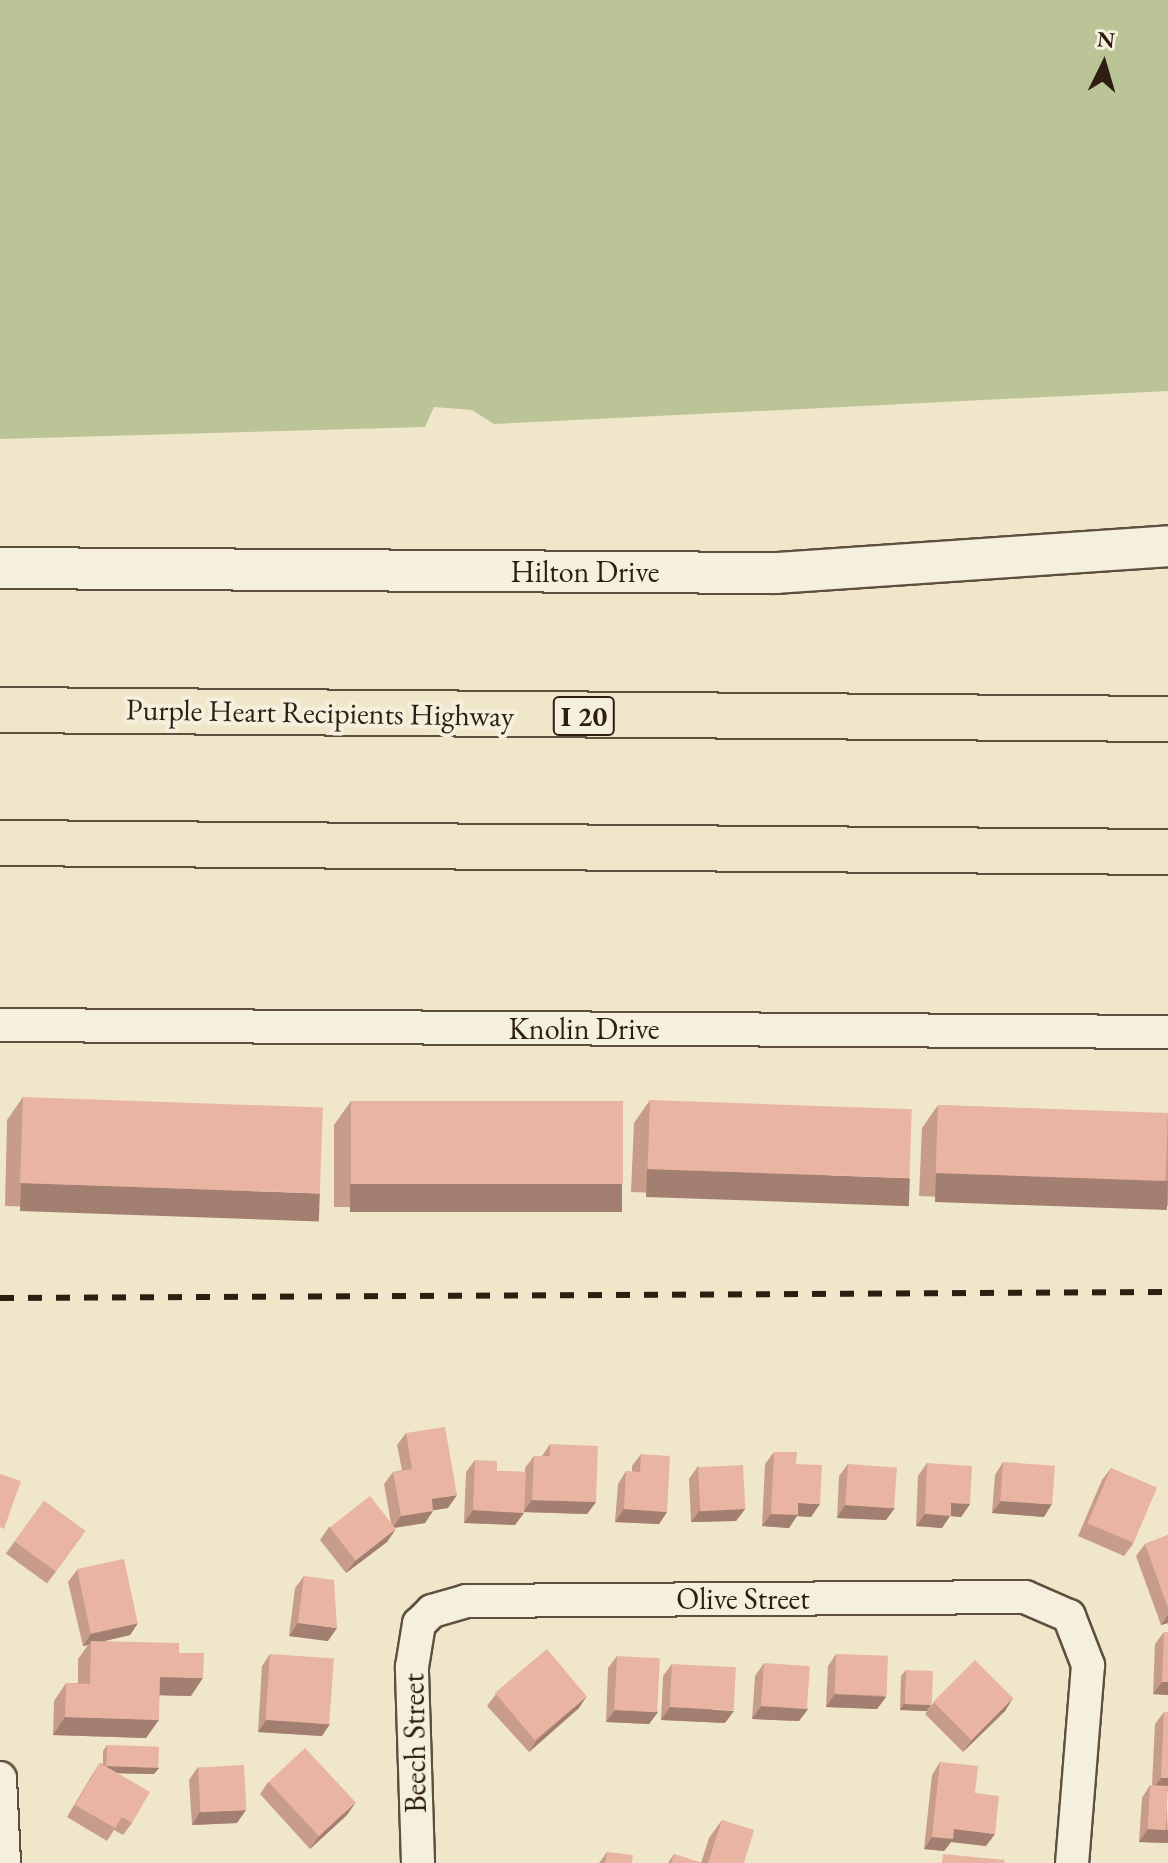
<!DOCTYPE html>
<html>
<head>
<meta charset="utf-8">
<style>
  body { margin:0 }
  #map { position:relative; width:1168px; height:1863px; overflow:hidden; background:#f0e6ca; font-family:"EB Garamond",serif }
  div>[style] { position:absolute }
  .green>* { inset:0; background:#bbc496 }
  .roads { filter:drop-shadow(2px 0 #5e4f3f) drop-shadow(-2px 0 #5e4f3f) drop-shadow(0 2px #5e4f3f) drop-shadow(0 -2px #5e4f3f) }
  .minor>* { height:32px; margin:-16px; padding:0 16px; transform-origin:16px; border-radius:16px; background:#f5efdd }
  .tertiary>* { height:40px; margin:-20px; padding:0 20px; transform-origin:20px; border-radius:20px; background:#f5efdd }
  .motorway>* { height:44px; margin:-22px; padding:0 22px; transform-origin:22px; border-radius:22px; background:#f0e6ca }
  .rail>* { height:6px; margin-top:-3px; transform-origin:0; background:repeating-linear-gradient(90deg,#2e1d11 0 14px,transparent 0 28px) }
  .wall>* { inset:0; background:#c89c8b; transform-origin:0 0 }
  .shaded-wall>* { inset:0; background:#a37f71; transform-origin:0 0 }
  .building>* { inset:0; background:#e9b5a2; transform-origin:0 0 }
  span { translate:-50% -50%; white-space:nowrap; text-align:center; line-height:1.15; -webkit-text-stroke:8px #f5efdd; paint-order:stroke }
  .shield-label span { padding:2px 6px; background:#f5efdd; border:2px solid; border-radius:6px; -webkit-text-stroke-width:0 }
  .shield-label { font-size:28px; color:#2e1d11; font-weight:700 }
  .street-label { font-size:30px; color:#2e1d11 }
  .north { position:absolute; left:1064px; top:24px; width:80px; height:80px; -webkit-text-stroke:6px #f5efdd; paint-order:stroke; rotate:5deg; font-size:22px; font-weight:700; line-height:32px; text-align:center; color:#2e1d11 }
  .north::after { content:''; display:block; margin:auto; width:28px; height:36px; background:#2e1d11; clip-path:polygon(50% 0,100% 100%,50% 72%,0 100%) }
</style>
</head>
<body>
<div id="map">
  <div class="green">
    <div style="clip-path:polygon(0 0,1168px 0,1168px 391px,494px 424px,472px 410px,434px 407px,425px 427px,0 439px)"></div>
  </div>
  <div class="roads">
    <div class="minor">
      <div style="left:0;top:1025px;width:1168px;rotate:0.34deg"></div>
      <div style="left:0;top:1778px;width:85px;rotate:87.3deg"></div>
      <div style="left:418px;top:1863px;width:196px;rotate:-91.8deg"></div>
      <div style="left:412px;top:1667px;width:44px;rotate:-80.8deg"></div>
      <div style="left:419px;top:1624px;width:18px;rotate:-45deg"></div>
      <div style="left:432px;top:1611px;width:35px;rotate:-16deg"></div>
      <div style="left:466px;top:1601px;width:559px;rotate:-0.41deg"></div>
      <div style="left:1025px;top:1597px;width:48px;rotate:23.4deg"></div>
      <div style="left:1069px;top:1616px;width:53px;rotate:68.8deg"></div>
      <div style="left:1088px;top:1665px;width:199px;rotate:94.6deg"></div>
    </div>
    <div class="tertiary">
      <div style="left:0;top:568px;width:776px;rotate:0.37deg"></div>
      <div style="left:776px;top:573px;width:393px;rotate:-3.9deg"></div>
    </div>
    <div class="motorway">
      <div style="left:0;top:710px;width:1168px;rotate:0.44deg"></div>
      <div style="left:0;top:843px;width:1168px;rotate:0.44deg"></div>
    </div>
  </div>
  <div class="rail">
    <div style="left:0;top:1298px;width:1168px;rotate:-0.29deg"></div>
  </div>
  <div class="wall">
    <div style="clip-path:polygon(23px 1097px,304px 1214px,5px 1206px,7px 1120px)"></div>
    <div style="clip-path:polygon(650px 1100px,894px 1202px,631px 1192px,634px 1123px)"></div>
    <div style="clip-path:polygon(351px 1101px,606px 1208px,334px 1207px,334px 1125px)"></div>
    <div style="clip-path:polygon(938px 1105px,1168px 1114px,1168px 1206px,919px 1196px,922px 1128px)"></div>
    <div style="clip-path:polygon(406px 1433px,448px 1508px,433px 1510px,425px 1523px,395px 1528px,387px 1542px,346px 1573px,320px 1540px,329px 1527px,391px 1523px,384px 1484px,393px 1472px,402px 1470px,397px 1445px)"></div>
    <div style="clip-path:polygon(550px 1444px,596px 1502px,587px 1514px,524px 1512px,515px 1525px,464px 1523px,466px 1472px,475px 1460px,497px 1471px,525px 1472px,525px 1468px,534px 1456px,542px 1456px)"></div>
    <div style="clip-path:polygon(774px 1452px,796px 1464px,811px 1517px,797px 1516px,789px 1528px,762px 1526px,765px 1464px)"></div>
    <div style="clip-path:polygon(641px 1454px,667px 1512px,659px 1524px,615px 1522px,618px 1484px,626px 1471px,632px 1472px,632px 1466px)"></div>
    <div style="clip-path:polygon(1003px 1462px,1044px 1517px,992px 1513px,995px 1475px)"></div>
    <div style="clip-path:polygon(927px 1463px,970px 1504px,961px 1517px,950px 1516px,942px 1528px,916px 1526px,918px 1476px)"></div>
    <div style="clip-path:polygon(848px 1464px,886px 1520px,837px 1518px,839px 1476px)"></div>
    <div style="clip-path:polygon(698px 1466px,745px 1509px,736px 1521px,691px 1522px,689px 1479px)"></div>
    <div style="clip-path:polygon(1111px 1468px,1133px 1544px,1124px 1556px,1078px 1536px,1102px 1480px)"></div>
    <div style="left:44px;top:1501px;width:51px;height:65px;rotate:36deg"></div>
    <div style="clip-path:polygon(1168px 1535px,1168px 1623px,1161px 1625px,1136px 1556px,1145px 1544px)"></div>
    <div style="clip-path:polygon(77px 1570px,138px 1623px,130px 1635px,105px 1641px,179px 1653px,191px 1696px,160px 1695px,146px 1738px,53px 1735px,54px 1701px,66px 1683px,78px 1683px,78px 1659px,88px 1645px,83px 1646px,68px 1582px)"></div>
    <div style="clip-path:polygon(304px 1576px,328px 1641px,289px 1636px,295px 1588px)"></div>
    <div style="clip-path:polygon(1164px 1632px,1168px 1695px,1153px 1694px,1155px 1644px)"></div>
    <div style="clip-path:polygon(270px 1654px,322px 1736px,258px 1732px,262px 1666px)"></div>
    <div style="clip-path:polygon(836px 1654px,886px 1697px,877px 1709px,826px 1707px,828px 1666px)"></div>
    <div style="clip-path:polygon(617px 1656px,658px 1712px,649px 1724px,606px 1722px,608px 1668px)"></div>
    <div style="clip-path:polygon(764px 1663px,808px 1709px,799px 1721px,752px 1719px,755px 1676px)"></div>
    <div style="clip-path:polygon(672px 1664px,725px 1723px,661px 1720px,663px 1676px)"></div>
    <div style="clip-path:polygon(906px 1670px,931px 1705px,927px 1711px,900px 1710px,901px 1676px)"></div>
    <div style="clip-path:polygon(496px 1694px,579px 1708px,529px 1752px,487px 1706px)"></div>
    <div style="clip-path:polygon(1013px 1698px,1005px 1711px,963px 1752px,925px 1714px,934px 1702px)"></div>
    <div style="clip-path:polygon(1164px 1712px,1168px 1843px,1139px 1842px,1142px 1798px,1150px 1785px,1152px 1785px,1155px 1724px)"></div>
    <div style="clip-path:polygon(107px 1745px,159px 1768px,154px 1774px,118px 1773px,132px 1823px,123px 1835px,114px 1830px,107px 1841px,67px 1817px,92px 1775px,100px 1763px,103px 1764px,103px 1751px)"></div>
    <div style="clip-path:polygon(940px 1762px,975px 1793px,986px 1846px,951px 1842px,944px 1851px,924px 1849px,932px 1775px)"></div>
    <div style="clip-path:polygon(198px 1767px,237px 1823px,192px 1825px,189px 1780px)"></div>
    <div style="clip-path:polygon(268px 1782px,347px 1815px,310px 1849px,260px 1794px)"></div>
    <div style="clip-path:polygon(722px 1820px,744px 1863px,668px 1863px,674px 1854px,701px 1863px,709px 1838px)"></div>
    <div style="clip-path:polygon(607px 1852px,632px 1863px,599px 1863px)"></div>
  </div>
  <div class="shaded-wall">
    <div style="left:647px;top:1169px;width:263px;height:28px;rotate:2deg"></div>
    <div style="left:936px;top:1173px;width:232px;height:29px;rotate:2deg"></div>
    <div style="left:21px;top:1183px;width:299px;height:28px;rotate:2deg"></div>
    <div style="left:350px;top:1184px;width:272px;height:28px"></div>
    <div style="clip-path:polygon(457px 1495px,448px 1508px,423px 1512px,432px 1499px)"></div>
    <div style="clip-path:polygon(532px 1500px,596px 1502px,587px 1514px,523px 1512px)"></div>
    <div style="clip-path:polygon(1001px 1501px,1052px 1504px,1044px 1517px,992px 1513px)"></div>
    <div style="clip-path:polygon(798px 1503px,820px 1504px,811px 1517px,797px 1516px,789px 1528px,762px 1526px,771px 1514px)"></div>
    <div style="clip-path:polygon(951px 1503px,970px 1504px,961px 1517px,950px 1516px,942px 1528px,916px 1526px,925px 1514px)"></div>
    <div style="clip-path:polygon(845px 1505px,895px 1508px,886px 1520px,837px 1518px)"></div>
    <div style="clip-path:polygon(624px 1509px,667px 1512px,659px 1524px,615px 1522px)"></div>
    <div style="clip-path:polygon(745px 1509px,736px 1521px,691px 1522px,700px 1510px)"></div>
    <div style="clip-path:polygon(473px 1510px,524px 1513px,515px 1525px,464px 1523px)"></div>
    <div style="clip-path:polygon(433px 1511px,425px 1523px,392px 1528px,401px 1516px)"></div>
    <div style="clip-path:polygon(396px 1529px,387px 1542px,346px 1573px,355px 1561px)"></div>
    <div style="clip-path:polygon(1168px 1615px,1168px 1623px,1161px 1625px)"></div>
    <div style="clip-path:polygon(138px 1623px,130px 1635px,91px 1644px,91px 1641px,88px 1645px,83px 1646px,91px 1634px)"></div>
    <div style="clip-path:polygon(298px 1623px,337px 1628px,328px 1641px,289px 1636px)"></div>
    <div style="clip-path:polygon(160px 1677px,203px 1678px,191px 1696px,148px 1695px)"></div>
    <div style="clip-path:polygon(1162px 1682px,1168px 1682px,1168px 1695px,1153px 1694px)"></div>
    <div style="clip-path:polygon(835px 1694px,886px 1697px,877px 1709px,826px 1707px)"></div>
    <div style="clip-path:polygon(587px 1696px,579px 1708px,529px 1752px,537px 1740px)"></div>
    <div style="clip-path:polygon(1013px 1698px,1005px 1711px,963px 1752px,972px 1740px)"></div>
    <div style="clip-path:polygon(904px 1704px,931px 1705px,927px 1711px,900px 1710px)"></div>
    <div style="clip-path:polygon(761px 1706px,808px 1709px,799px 1721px,752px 1719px)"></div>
    <div style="clip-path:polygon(670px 1707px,734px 1711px,725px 1723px,661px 1720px)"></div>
    <div style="clip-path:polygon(615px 1710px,658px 1712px,649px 1724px,606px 1722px)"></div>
    <div style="clip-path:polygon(65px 1717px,159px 1720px,146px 1738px,53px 1735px)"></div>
    <div style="clip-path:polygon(266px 1720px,330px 1724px,322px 1736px,258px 1732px)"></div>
    <div style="clip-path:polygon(107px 1766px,159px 1768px,154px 1774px,102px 1773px)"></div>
    <div style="clip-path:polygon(1161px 1778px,1168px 1778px,1168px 1791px,1152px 1790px)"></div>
    <div style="clip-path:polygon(356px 1802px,347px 1815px,310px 1849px,319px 1836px)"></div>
    <div style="clip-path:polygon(246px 1810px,237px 1823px,192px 1825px,200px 1812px)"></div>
    <div style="clip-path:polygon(954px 1829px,995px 1834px,986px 1846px,951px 1842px,944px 1851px,924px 1849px,932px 1837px)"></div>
    <div style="clip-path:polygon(1148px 1829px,1168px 1830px,1168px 1843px,1139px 1842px)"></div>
  </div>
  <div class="building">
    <div style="left:23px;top:1097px;width:300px;height:86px;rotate:2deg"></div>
    <div style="left:650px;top:1100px;width:262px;height:69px;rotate:2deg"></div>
    <div style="left:351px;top:1101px;width:272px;height:83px"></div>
    <div style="left:938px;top:1105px;width:230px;height:68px;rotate:2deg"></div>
    <div style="clip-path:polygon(445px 1427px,457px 1495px,432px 1499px,433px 1511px,401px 1516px,393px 1472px,412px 1469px,406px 1433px)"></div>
    <div style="clip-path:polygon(550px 1444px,598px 1446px,596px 1502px,532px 1500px,534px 1456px,550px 1456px)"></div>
    <div style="clip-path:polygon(774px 1452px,797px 1452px,796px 1464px,822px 1465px,820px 1504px,798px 1503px,798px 1515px,771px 1514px)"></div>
    <div style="clip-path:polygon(641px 1454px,670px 1456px,667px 1512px,624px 1509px,626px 1471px,640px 1472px)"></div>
    <div style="clip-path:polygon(475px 1460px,497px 1461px,497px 1471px,526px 1472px,524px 1513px,473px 1510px)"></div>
    <div style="left:1003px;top:1462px;width:52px;height:39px;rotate:4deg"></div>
    <div style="clip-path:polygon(927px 1463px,972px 1466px,970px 1504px,951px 1503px,951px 1516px,925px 1514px)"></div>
    <div style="left:848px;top:1464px;width:49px;height:41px;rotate:4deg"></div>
    <div style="left:743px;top:1465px;width:44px;height:45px;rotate:87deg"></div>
    <div style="left:1111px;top:1468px;width:50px;height:60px;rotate:23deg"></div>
    <div style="clip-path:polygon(0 1474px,21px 1481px,4px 1529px,0 1527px)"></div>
    <div style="left:370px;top:1496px;width:42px;height:51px;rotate:52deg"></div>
    <div style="left:44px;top:1501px;width:51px;height:50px;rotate:36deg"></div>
    <div style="clip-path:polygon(1168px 1535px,1168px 1608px,1145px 1544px)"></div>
    <div style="left:124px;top:1559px;width:66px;height:48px;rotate:78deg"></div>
    <div style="clip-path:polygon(304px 1576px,334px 1580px,337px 1628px,298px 1623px)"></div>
    <div style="clip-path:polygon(1164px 1632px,1168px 1632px,1168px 1682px,1162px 1682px)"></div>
    <div style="clip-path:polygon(91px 1641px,179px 1643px,179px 1653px,204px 1653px,203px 1678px,160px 1677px,159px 1720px,65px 1717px,66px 1683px,90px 1684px)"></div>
    <div style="left:547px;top:1649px;width:62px;height:68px;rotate:50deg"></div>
    <div style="left:270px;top:1654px;width:64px;height:66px;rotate:4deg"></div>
    <div style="left:836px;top:1654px;width:52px;height:40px;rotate:2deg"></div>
    <div style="left:617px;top:1656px;width:43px;height:54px;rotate:3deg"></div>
    <div style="left:975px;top:1660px;width:54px;height:59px;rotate:45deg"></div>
    <div style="left:764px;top:1663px;width:46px;height:43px;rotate:4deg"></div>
    <div style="left:672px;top:1664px;width:64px;height:43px;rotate:3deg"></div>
    <div style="left:906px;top:1670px;width:27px;height:34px;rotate:2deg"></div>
    <div style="clip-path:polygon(1164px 1712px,1168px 1712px,1168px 1778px,1161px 1778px)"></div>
    <div style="left:107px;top:1745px;width:52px;height:21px;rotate:2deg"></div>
    <div style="left:305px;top:1748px;width:74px;height:50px;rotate:47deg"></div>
    <div style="clip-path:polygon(940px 1762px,978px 1766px,975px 1793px,999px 1796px,995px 1834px,954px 1829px,953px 1839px,932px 1837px)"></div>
    <div style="clip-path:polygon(100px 1763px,150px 1792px,132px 1823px,122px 1817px,115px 1828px,75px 1805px)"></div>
    <div style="left:244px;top:1765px;width:45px;height:46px;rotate:87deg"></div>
    <div style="left:1150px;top:1785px;width:18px;height:44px;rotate:3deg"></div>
    <div style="clip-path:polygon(722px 1820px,754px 1830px,744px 1863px,708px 1863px)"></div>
    <div style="clip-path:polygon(607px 1852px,633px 1855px,632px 1863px,605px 1863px)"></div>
    <div style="clip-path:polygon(674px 1854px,702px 1863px,671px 1863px)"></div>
    <div style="clip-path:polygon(943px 1854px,1005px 1860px,1004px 1863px,942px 1863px)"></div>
  </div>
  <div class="shield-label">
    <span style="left:584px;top:716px">I 20</span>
  </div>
  <div class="street-label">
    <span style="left:585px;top:572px">Hilton Drive</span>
    <span style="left:320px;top:713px;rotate:1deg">Purple Heart Recipients Highway</span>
    <span style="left:584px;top:1029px">Knolin Drive</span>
    <span style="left:743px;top:1599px">Olive Street</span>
    <span style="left:415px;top:1743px;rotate:-91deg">Beech Street</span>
  </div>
  <div class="north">N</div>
</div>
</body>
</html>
